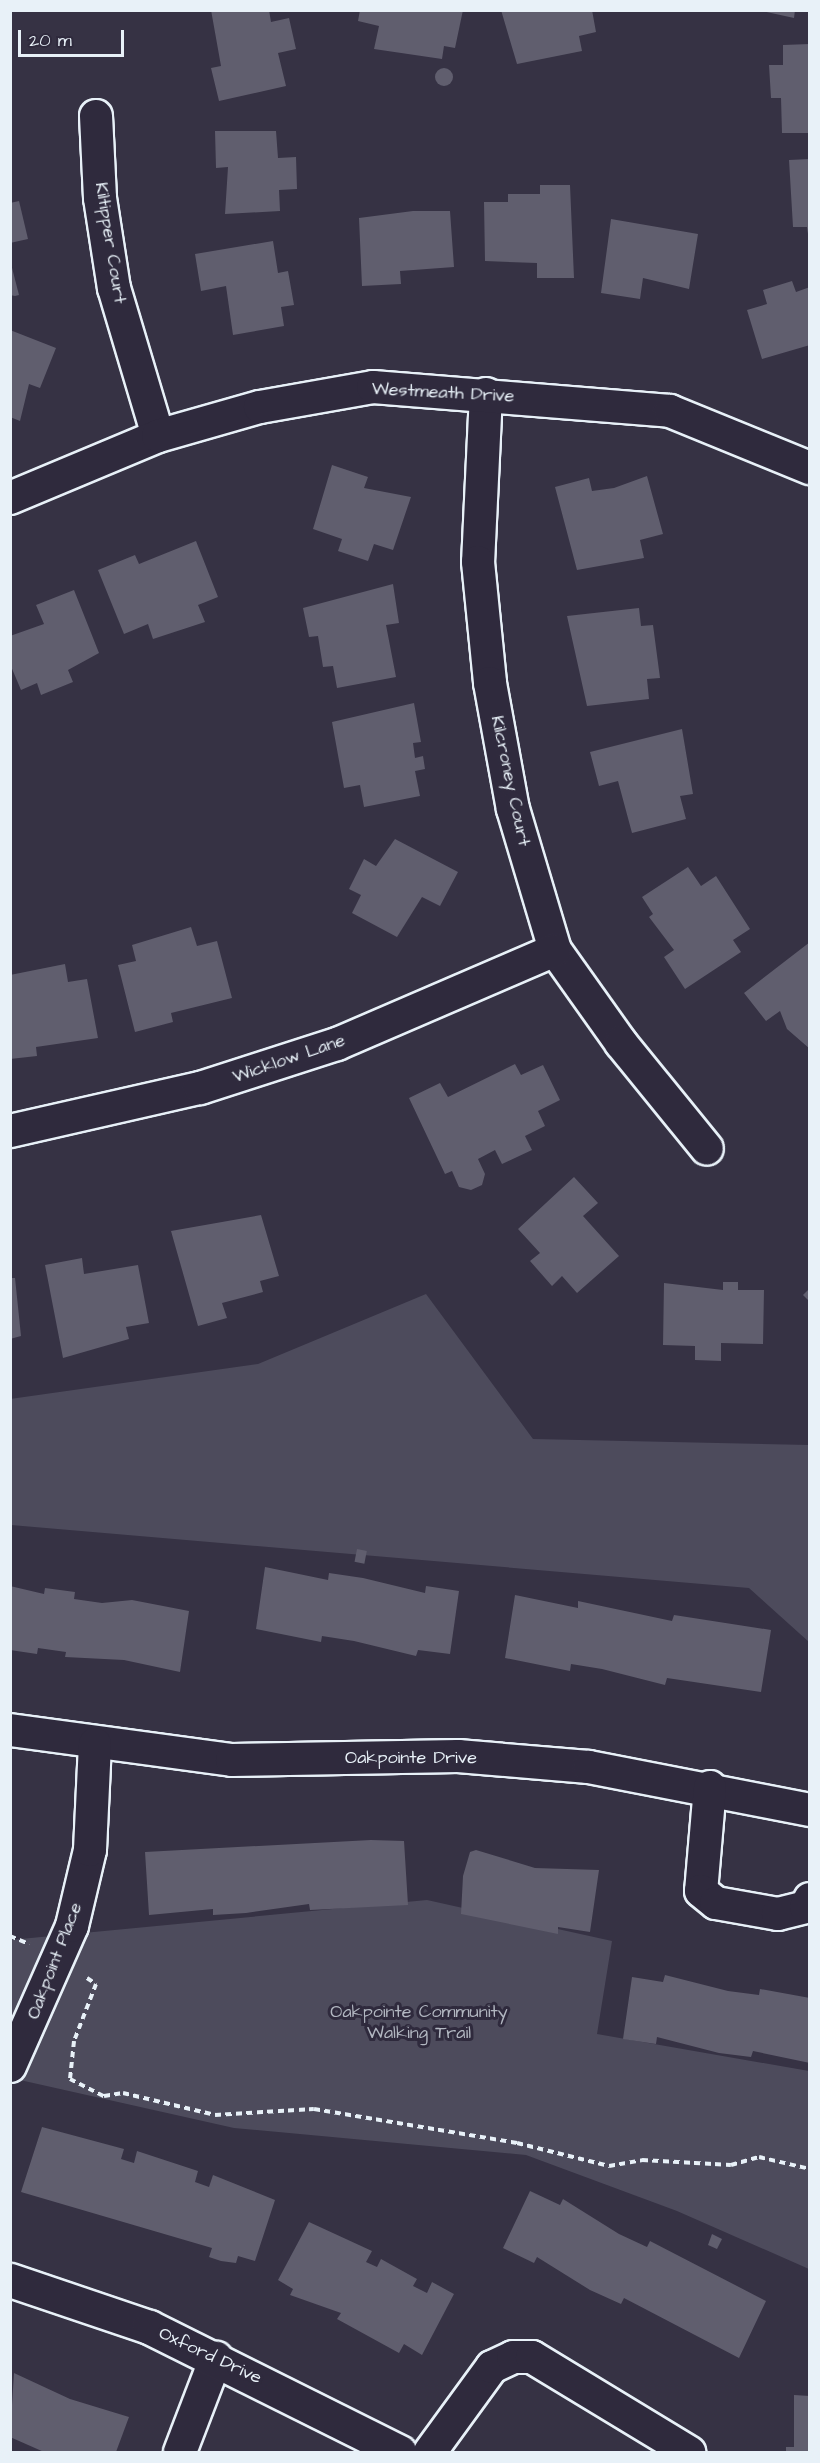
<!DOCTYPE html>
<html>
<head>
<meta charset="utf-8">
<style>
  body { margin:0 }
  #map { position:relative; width:820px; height:2463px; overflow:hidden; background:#363244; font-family:"Architects Daughter",sans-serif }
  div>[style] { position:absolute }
  .green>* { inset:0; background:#4d4b5c }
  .building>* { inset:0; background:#605e6e; transform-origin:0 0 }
  .round { border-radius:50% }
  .path>* { height:4px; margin-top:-2px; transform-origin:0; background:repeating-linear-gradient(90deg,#e8f1f8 0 6px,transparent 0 10.5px) }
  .roads { filter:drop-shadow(2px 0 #e8f1f8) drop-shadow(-2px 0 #e8f1f8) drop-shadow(0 2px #e8f1f8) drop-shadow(0 -2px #e8f1f8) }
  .street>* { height:32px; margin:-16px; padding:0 16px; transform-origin:16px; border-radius:16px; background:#2f2a3d }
  .secondary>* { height:33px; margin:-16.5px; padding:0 16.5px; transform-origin:16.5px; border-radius:16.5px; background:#2f2a3d }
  span { translate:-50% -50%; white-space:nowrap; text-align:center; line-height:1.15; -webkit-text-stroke:6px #2f2a3d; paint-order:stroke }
  .street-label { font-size:18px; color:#e8f1f8 }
  .park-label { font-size:18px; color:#b2b7c1 }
  .frame { position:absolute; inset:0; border:12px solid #e8f1f8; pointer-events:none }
  .scale { position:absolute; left:18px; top:30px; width:106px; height:27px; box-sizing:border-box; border:3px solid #e8f1f8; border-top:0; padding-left:8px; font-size:18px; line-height:21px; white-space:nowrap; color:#e8f1f8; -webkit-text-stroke:4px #2f2a3d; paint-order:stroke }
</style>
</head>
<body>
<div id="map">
  <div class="green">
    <div style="clip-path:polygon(426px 1294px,533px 1439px,809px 1445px,809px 1642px,749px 1588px,11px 1525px,10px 1399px,258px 1364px)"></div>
    <div style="clip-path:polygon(427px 1900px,612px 1941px,597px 2034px,809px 2071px,809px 2269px,677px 2211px,526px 2155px,234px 2128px,11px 2078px,10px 1940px)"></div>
  </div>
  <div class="building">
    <div style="clip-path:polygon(211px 10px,269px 10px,271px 22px,289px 18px,296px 49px,278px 53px,286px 86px,219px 101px,211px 68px,221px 66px)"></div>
    <div style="clip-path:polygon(360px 10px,463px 10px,455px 48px,444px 46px,442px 59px,374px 49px,379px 26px,358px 21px)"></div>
    <div style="clip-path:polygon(501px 10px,592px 10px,596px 32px,579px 36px,582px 51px,517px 64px)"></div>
    <div style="clip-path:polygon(757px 10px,795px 10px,794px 18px)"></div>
    <div style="clip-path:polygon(810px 44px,810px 133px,782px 133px,781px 98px,771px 98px,769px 65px,783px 65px,783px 45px)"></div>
    <div class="round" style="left:435px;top:68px;width:18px;height:18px"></div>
    <div style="clip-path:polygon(215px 131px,276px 131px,278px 158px,296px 157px,297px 189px,279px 190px,280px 211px,225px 214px,228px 167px,216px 168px)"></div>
    <div style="clip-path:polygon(810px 159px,810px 234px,808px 234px,807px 227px,793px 227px,789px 160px)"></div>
    <div style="clip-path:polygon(540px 185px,570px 185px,574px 278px,537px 278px,537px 263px,485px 261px,484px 202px,508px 202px,508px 194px,540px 194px)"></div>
    <div style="clip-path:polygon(19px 201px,28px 239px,10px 243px,10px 203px)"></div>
    <div style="clip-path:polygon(413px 211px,450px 211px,454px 267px,400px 271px,401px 284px,362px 286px,359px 218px)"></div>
    <div style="clip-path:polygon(611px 219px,698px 234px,689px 289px,643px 278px,640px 299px,601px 293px)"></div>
    <div style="clip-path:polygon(273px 241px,278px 273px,288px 271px,294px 305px,281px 307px,284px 326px,233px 335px,226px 286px,201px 291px,195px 254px)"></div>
    <div style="clip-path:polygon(10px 260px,19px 295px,15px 296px,10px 295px)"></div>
    <div style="clip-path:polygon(792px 281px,796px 292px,810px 287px,810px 345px,762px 359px,747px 310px,767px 304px,763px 290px)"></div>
    <div style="clip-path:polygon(10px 330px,56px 348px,40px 388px,29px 384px,20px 421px,10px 417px)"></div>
    <div style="clip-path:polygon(332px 465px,368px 477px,364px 488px,411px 497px,393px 550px,374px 544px,368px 561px,338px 551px,342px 539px,313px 529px)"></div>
    <div style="clip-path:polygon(647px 476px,663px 534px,640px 540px,644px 558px,577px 570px,555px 487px,589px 478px,592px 491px,614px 488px)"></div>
    <div style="clip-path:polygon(196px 541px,218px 597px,198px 605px,205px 622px,153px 639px,148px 624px,124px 634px,98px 570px,135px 555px,139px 564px)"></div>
    <div style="clip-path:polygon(393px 584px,399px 623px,386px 625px,396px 677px,337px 688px,333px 666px,323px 667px,318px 636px,309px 637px,303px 608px)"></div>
    <div style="clip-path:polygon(74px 590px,99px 653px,68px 670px,73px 682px,41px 695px,37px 683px,21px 690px,10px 664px,10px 636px,44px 624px,36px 605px)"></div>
    <div style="clip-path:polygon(639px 608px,641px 626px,653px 625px,660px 678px,647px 679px,649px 699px,587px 706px,567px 616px)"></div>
    <div style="clip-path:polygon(414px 703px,421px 742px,413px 743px,415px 758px,423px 756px,425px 769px,415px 771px,420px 796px,364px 807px,360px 785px,344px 788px,332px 722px)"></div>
    <div style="clip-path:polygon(682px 729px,693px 794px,680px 796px,686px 819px,632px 833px,618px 781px,599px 786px,590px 752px)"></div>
    <div style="clip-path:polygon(395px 839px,458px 872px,440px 906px,422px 897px,397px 937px,352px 913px,361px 895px,349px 889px,364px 859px,376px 866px)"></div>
    <div style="clip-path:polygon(688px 867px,701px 886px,716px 876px,750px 929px,733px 940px,741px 952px,685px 989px,664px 957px,674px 950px,649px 917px,653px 914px,642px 897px)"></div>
    <div style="clip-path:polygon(191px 927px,197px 946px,217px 941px,232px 998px,171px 1013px,173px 1022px,135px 1032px,118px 965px,136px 961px,132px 945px)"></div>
    <div style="clip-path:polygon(810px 942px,810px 1049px,787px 1029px,780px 1011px,766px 1021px,744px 993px)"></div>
    <div style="clip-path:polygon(65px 964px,68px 982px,87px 979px,98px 1038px,36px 1047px,37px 1056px,10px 1059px,10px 975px)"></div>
    <div style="clip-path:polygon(515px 1064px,521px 1075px,543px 1065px,560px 1100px,538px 1111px,545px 1126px,525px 1136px,532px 1150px,502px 1164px,495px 1150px,478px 1159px,485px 1174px,482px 1185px,471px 1190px,459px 1187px,452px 1171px,445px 1174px,409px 1098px,440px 1083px,448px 1097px)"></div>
    <div style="clip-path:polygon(574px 1177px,598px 1203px,583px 1216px,619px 1256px,577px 1293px,562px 1276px,552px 1286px,530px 1261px,540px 1253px,518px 1229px)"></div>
    <div style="clip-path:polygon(261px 1215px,279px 1276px,260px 1281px,263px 1292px,222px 1303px,227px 1318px,198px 1326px,171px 1231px)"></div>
    <div style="clip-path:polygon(82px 1258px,84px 1274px,138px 1265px,149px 1323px,126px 1327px,129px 1339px,63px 1358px,45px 1265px)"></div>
    <div style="clip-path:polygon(10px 1278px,15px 1278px,21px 1336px,10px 1339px)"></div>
    <div style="clip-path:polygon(723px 1282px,738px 1282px,738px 1290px,764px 1290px,763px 1344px,721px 1343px,721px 1361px,695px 1360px,695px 1346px,663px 1345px,664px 1283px,723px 1290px)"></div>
    <div style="clip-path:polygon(810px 1288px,810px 1302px,803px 1295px)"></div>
    <div style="left:357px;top:1549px;width:10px;height:13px;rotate:11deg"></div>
    <div style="clip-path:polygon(265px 1567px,328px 1580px,329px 1573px,363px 1578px,425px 1593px,426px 1586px,459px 1591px,450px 1654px,418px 1650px,416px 1656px,354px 1641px,322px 1636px,321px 1642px,256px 1629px)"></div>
    <div style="clip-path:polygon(10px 1586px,44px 1594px,45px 1588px,75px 1592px,74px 1599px,102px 1603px,132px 1600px,189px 1611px,180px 1672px,124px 1660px,65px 1657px,66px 1652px,38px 1648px,37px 1654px,10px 1650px)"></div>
    <div style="clip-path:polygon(515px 1595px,578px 1608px,578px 1601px,672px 1621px,674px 1615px,771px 1630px,761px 1692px,667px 1678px,665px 1685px,602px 1669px,571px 1664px,570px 1671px,505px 1658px)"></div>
    <div style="clip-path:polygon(371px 1840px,404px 1841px,408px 1905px,310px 1910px,309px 1904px,246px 1913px,213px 1915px,213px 1909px,149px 1915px,145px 1852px)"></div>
    <div style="clip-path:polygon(476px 1850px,535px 1868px,599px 1870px,590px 1932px,558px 1927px,558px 1934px,461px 1914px,463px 1876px,470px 1852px)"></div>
    <div style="clip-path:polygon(665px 1975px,728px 1991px,759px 1995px,760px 1989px,810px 1998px,810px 2063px,753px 2051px,751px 2057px,719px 2053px,657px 2037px,656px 2044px,623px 2039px,632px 1977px,663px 1982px)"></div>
    <div style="clip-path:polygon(42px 2127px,124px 2149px,121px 2159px,134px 2163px,137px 2151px,198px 2171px,195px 2182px,209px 2187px,213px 2175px,275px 2200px,255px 2261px,238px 2256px,236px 2263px,221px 2261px,209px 2257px,212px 2248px,21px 2192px)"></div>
    <div style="clip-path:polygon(530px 2191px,560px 2205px,563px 2199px,619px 2234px,647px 2247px,650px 2241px,766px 2301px,739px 2358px,624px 2298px,621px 2304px,590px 2290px,537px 2257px,534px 2263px,503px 2248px)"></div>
    <div style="clip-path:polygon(309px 2222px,372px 2251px,366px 2262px,377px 2267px,381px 2259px,417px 2279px,413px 2286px,427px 2293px,432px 2282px,454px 2294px,422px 2355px,404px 2344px,399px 2353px,337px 2319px,341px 2313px,290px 2295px,293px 2289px,278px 2280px)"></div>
    <div style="clip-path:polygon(712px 2234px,722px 2239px,717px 2249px,708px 2245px)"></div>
    <div style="clip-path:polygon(14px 2373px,70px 2399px,129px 2417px,116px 2452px,44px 2452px,10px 2437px)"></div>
    <div style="clip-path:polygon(794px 2395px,810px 2396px,810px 2452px,786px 2452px,786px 2447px,794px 2447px)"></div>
  </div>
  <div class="path">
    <div style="left:10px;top:1936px;width:21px;rotate:23deg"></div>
    <div style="left:87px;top:1978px;width:11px;rotate:34deg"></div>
    <div style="left:96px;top:1984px;width:61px;rotate:111.1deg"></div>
    <div style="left:74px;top:2041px;width:38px;rotate:96deg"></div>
    <div style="left:70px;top:2079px;width:38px;rotate:27deg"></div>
    <div style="left:104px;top:2096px;width:19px;rotate:-9deg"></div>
    <div style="left:123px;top:2093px;width:95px;rotate:13.4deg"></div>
    <div style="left:215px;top:2115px;width:99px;rotate:-3.5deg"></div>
    <div style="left:314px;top:2109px;width:206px;rotate:9.5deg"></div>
    <div style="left:517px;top:2143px;width:95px;rotate:14deg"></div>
    <div style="left:609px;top:2166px;width:34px;rotate:-10deg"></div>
    <div style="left:642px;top:2160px;width:89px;rotate:3.2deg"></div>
    <div style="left:731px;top:2165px;width:29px;rotate:-16deg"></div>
    <div style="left:759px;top:2157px;width:52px;rotate:13.2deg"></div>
  </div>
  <div class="roads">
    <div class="street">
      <div style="left:96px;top:116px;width:82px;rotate:87.2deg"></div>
      <div style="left:100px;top:198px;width:91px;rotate:81.2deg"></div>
      <div style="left:114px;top:288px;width:154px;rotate:73.4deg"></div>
      <div style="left:486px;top:394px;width:168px;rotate:92.7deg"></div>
      <div style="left:478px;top:562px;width:122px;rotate:84.3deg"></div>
      <div style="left:490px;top:683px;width:128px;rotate:79.7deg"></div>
      <div style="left:513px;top:809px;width:147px;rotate:73.4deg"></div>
      <div style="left:555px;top:950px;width:114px;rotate:54.6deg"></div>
      <div style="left:621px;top:1043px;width:136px;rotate:50.9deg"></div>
      <div style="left:10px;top:498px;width:160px;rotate:-22.7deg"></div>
      <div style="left:158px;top:436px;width:106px;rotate:-15.9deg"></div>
      <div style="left:260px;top:407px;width:115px;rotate:-10deg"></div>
      <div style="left:373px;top:387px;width:298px;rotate:4.6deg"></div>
      <div style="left:670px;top:411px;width:151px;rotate:22.2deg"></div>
      <div style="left:10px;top:1131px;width:195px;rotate:-12.8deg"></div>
      <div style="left:200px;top:1088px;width:144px;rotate:-17.8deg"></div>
      <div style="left:337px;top:1044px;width:237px;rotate:-23.3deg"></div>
      <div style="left:10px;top:1730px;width:224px;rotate:7.7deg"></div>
      <div style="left:232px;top:1760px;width:226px;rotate:-1deg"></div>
      <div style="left:458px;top:1756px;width:131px;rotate:4.8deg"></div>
      <div style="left:589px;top:1767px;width:225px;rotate:11deg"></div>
      <div style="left:710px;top:1787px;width:104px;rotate:94.9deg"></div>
      <div style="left:701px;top:1891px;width:19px;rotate:39deg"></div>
      <div style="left:716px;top:1903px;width:63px;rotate:10.1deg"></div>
      <div style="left:778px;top:1914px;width:29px;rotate:-14deg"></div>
      <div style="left:806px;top:1907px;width:9px;rotate:-63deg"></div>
      <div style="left:10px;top:2066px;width:153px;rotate:-66.1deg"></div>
      <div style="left:72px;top:1926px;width:78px;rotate:-76.7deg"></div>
      <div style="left:90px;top:1850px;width:106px;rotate:-87.3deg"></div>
      <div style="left:180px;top:2452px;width:101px;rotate:-69deg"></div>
      <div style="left:430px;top:2452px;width:105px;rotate:-53.9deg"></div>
      <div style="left:492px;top:2367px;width:23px;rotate:-25deg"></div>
      <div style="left:513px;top:2357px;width:19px"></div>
      <div style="left:532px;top:2357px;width:184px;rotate:31.2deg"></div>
    </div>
    <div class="secondary">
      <div style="left:10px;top:2280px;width:147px;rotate:18.7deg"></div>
      <div style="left:149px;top:2327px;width:280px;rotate:26.5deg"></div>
    </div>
  </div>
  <div class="street-label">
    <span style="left:110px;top:243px;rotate:81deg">Kiltipper Court</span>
    <span style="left:443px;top:393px;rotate:3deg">Westmeath Drive</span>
    <span style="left:510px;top:781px;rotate:78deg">Kilcroney Court</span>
    <span style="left:289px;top:1059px;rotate:-19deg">Wicklow Lane</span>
    <span style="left:411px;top:1758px">Oakpointe Drive</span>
    <span style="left:55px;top:1961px;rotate:-69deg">Oakpoint Place</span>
    <span style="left:210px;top:2356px;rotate:25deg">Oxford Drive</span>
  </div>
  <div class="park-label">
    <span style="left:419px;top:2023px">Oakpointe Community<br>Walking Trail</span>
  </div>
  <div class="frame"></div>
  <div class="scale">20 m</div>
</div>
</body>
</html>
